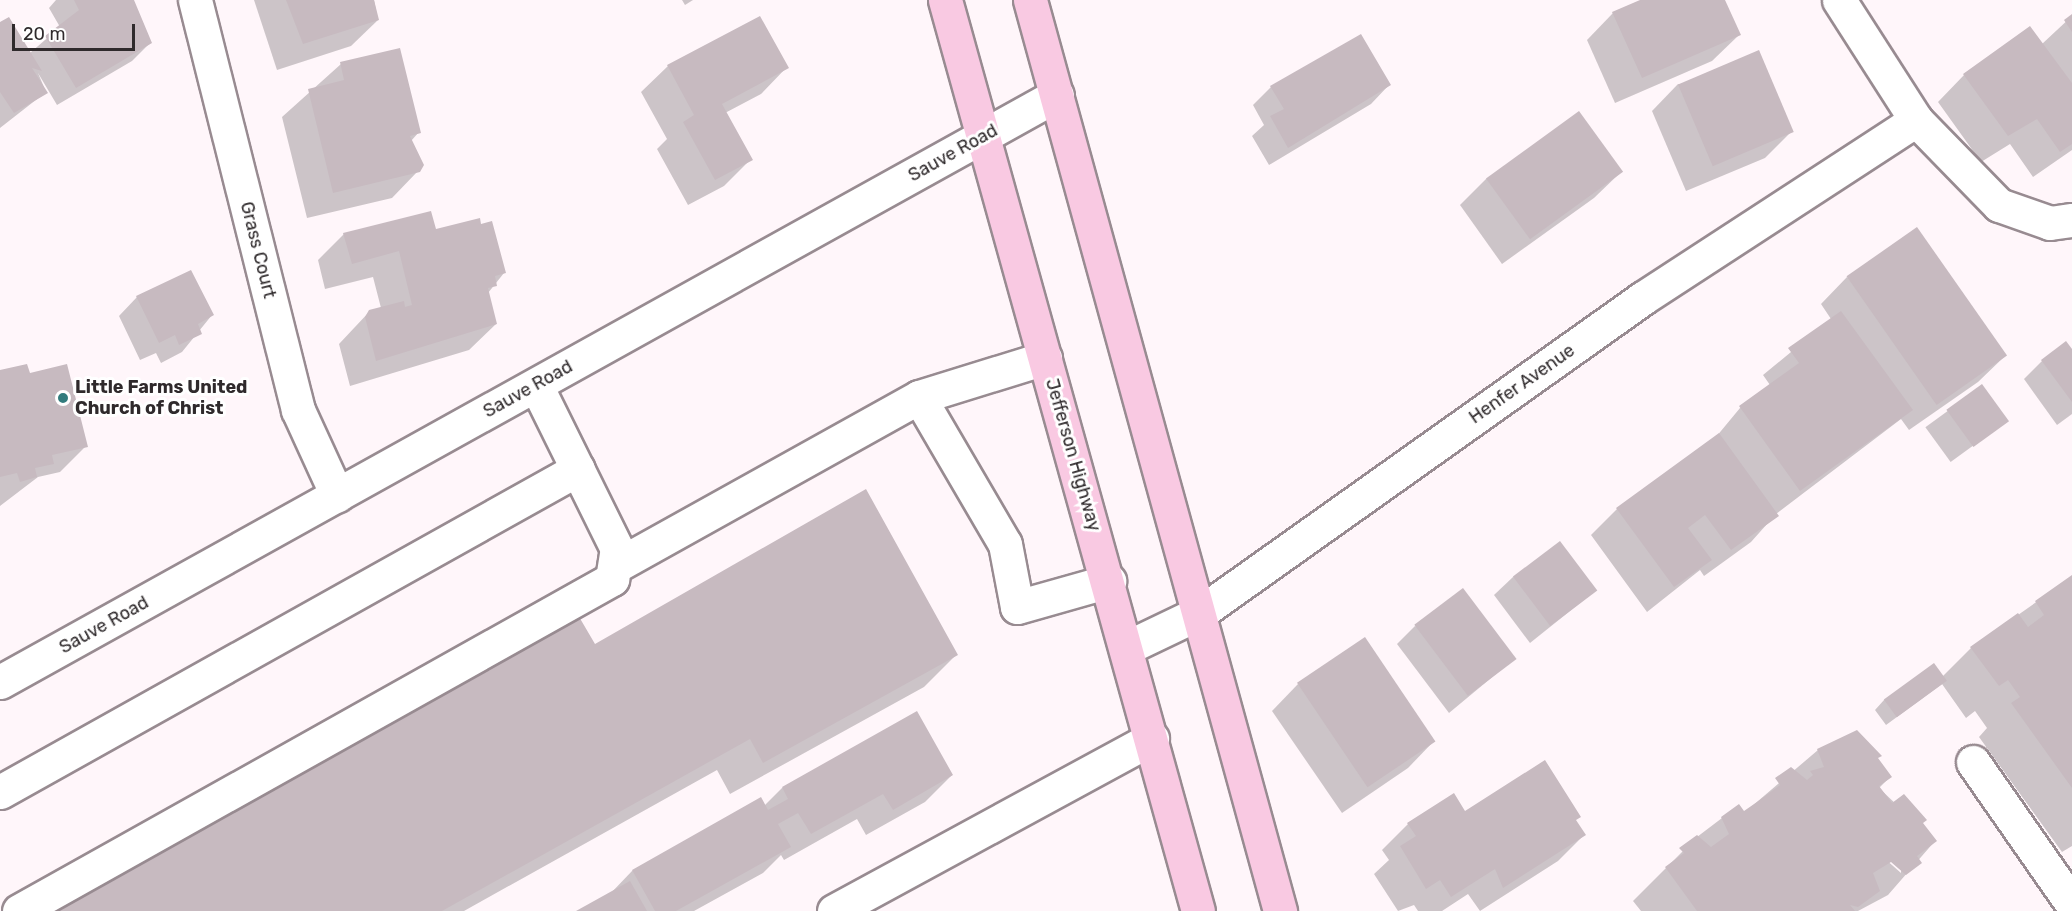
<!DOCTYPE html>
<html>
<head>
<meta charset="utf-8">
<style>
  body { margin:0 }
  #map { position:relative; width:2072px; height:911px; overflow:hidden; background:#fff6fa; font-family:Rubik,sans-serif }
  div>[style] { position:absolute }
  .shadow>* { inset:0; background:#0003; transform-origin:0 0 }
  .building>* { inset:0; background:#c7bac0; transform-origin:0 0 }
  .roads { filter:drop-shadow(2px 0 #988b91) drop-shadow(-2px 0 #988b91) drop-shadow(0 2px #988b91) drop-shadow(0 -2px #988b91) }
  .minor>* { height:33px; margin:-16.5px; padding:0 16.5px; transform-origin:16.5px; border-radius:16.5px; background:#fff }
  .major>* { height:33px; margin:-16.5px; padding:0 16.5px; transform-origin:16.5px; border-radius:16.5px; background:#f9c9e2 }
  .dots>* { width:16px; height:16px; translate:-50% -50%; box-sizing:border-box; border:3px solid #fff; border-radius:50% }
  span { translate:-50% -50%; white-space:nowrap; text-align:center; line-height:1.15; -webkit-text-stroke:6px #fff; paint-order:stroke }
  .street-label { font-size:18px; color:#2f2a2c }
  .poi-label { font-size:18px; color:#2f2a2c; font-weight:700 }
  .left { translate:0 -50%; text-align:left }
  .scale { position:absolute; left:12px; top:24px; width:123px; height:27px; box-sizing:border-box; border:3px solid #2f2a2c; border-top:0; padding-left:8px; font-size:18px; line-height:21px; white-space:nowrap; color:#2f2a2c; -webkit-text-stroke:4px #fff; paint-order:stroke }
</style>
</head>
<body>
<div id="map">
  <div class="shadow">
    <div style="clip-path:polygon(56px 0,131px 0,150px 43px,132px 61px,57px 105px,38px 73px,46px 92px,0 128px,0 24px,30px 53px,60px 27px,49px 8px)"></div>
    <div style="clip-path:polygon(254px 0,374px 0,378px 20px,351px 46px,277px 70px)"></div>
    <div style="clip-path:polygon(682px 0,693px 0,685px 5px)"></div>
    <div style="clip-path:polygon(1644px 0,1723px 0,1739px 35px,1712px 61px,1615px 103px,1587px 40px,1613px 13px)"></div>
    <div style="clip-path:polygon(2072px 16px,2072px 150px,2033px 177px,2010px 144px,1981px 162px,1938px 102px,1964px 75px,2042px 44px)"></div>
    <div style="clip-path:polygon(341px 64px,419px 132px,411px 141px,418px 171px,392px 198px,307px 218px,282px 117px)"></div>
    <div style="clip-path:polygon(668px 66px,787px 67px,761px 94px,725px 113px,751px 159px,724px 186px,688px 205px,657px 149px,667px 139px,641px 92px)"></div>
    <div style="clip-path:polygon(1678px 84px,1791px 132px,1765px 158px,1686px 191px,1652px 111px)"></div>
    <div style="clip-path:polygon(1389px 85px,1371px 104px,1269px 165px,1252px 136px,1264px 125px,1253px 105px,1271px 87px)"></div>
    <div style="clip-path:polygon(1621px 172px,1594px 198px,1502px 264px,1460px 205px,1486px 179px)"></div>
    <div style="clip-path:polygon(435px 231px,504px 273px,488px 293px,496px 324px,469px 350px,350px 386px,339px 344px,370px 311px,381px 308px,373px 277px,325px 289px,318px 260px,344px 234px)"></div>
    <div style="clip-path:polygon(1847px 277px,2005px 356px,1978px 382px,1909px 430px,1901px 419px,1776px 514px,1751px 542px,1704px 576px,1700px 570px,1647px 612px,1591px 535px,1617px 509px,1716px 437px,1740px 408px,1770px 385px,1763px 375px,1831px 319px,1821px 304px)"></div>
    <div style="clip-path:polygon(137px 297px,212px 315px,182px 352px,161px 363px,156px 353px,140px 360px,119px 316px)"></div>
    <div style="clip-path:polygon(2072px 350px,2072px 414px,2057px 425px,2024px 379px,2042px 361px)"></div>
    <div style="clip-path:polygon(0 372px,29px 375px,86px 446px,60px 472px,38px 477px,0 506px)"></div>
    <div style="left:1982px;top:386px;width:43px;height:70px;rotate:54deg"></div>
    <div style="clip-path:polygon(1513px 577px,1595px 591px,1530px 643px,1494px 595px)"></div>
    <div style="clip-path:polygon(2072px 577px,2072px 846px,2062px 852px,1979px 737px,1987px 728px,1975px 711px,1966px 718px,1942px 684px,1886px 725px,1875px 710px,1884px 700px,1942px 677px,1971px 648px)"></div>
    <div style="clip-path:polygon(1415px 626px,1514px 659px,1449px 713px,1397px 644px)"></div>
    <div style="clip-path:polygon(594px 646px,956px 655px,924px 687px,730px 794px,717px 770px,464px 911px,47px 911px)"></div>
    <div style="clip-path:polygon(1298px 684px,1434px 741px,1408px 768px,1342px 813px,1272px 711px)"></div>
    <div style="clip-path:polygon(evenodd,1818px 750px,1877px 759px,1890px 777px,1879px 788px,1935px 841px,1888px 895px,1858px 911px,1641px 911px,1633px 901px,1697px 837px,1722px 818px,1744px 813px,1818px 750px,1886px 855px,1901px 869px,1901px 873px,1884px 858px,1886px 855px)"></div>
    <div style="clip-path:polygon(952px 775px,925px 802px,866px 835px,857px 819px,784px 860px,781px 855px,763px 873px,694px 911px,580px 911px,609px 895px,632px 871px,760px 799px,764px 806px,782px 788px)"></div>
    <div style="clip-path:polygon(1465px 813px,1575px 821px,1584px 835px,1558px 861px,1480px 911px,1468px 894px,1442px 911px,1418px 911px,1414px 905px,1398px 911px,1374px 874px,1389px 860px,1382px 850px,1408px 824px)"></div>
  </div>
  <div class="building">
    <div style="clip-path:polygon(74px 0,134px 0,152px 43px,76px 88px,45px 36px,79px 10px)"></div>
    <div style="clip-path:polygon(286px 0,374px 0,379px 20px,303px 44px)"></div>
    <div style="clip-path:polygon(1640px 0,1725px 0,1741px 35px,1642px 78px,1612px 12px)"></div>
    <div style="clip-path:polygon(2072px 14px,2072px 32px,2064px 20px)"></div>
    <div style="clip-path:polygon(760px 16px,789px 68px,722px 104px,753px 160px,715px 180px,683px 122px,694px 115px,667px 65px)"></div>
    <div style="clip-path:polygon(9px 17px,42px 71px,32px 68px,48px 93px,14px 113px,0 92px,0 22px)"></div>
    <div style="clip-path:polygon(2030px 26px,2072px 83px,2072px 144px,2060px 152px,2037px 119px,2008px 136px,1963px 74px)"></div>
    <div style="clip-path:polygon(1361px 34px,1391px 85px,1288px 148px,1270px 116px,1284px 109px,1270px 86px)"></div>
    <div style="clip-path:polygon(400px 48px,421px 133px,410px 136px,424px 165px,420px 172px,333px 193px,308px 89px,344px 80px,340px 62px)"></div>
    <div style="left:1759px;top:50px;width:89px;height:88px;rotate:67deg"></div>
    <div style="left:1579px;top:111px;width:75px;height:115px;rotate:54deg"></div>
    <div style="clip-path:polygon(431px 211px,436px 229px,480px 218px,481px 224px,492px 221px,506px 273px,495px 276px,497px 286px,488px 288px,497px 324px,376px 361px,365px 317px,369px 310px,404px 301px,405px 307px,412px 305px,399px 251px,352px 264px,343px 233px)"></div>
    <div style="left:1917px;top:227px;width:157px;height:86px;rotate:55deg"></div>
    <div style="clip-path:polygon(191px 270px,214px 315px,198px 324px,202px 334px,179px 345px,175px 335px,159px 343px,136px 296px)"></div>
    <div style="clip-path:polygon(1841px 311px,1913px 410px,1800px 491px,1739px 406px,1799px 363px,1788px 348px)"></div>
    <div style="clip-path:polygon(2066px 341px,2072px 349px,2072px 402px,2041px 360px)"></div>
    <div style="clip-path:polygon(27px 364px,30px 373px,67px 364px,88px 447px,52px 455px,54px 464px,35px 468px,37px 477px,20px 482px,17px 473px,0 477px,0 370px)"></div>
    <div style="left:1982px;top:384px;width:46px;height:44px;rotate:54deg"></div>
    <div style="clip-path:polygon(1719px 433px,1779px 516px,1731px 550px,1705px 515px,1688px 528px,1712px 560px,1674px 587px,1616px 508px)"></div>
    <div style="clip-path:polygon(866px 489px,958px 655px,763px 763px,750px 739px,442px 911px,44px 911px,578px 615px,595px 644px)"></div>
    <div style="left:1560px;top:541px;width:62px;height:59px;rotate:53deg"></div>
    <div style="clip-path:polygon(2072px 575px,2072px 788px,2011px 703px,2020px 697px,2008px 680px,1999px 686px,1970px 647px,2018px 613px,2028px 627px,2044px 615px,2035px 601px)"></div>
    <div style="left:1463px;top:588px;width:89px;height:61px;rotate:53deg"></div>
    <div style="left:1365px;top:637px;width:126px;height:82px;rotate:56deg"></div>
    <div style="left:1934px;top:663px;width:22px;height:62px;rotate:54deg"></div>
    <div style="clip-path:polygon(917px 711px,953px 775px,893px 810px,883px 794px,811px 834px,798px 813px,778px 824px,791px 847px,676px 911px,655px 911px,632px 870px,761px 797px,768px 810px,788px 799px,782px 787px)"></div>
    <div style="clip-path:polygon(1857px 730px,1882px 756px,1878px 758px,1892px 777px,1879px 786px,1892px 803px,1904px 794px,1927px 820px,1923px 823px,1937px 841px,1917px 856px,1922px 863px,1906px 875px,1891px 862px,1873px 873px,1880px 891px,1858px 907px,1850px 905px,1855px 911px,1697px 911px,1665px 867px,1684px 853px,1679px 848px,1697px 835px,1711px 847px,1729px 834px,1721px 817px,1739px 804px,1744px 811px,1757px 802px,1780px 785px,1775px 778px,1791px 767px,1807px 780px,1813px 775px,1810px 771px,1824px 767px,1817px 749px)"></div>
    <div style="clip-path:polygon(1545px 760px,1581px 817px,1576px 820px,1586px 835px,1503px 888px,1495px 869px,1451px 897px,1440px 880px,1426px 889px,1400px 846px,1416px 836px,1407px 823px,1454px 793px,1465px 811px)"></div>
    <div style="clip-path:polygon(630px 881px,647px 911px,576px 911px)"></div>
  </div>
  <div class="roads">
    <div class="minor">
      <div style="left:195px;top:0;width:423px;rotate:75.9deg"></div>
      <div style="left:298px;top:410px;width:94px;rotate:65.4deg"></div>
      <div style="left:1839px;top:0;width:143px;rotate:57.3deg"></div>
      <div style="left:1916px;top:120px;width:119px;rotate:45.7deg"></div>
      <div style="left:1999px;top:205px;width:54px;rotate:19.4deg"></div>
      <div style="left:2050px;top:223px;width:22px;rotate:-8deg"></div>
      <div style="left:919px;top:397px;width:170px;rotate:59.7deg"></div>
      <div style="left:1005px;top:544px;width:64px;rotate:79.2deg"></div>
      <div style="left:1017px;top:607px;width:96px;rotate:-15.8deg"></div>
      <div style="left:619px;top:564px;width:343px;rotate:-29.1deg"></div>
      <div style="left:919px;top:397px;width:132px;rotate:-17.2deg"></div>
      <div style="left:1128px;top:647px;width:81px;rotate:-25.6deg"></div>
      <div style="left:1201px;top:612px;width:542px;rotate:-35.39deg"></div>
      <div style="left:1643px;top:298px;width:326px;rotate:-33.1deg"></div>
      <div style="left:0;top:682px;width:1209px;rotate:-29.05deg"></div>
      <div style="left:1973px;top:762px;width:173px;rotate:55.1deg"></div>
      <div style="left:0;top:792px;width:662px;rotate:-29.2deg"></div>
      <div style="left:19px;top:911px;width:680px;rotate:-29.24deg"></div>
      <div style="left:612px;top:579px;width:30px;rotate:-81deg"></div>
      <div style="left:617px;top:549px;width:183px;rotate:-116.3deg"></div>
      <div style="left:834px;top:911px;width:362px;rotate:-28.5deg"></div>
    </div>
    <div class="major">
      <div style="left:945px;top:0;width:945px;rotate:74.48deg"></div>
      <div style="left:1030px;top:0;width:945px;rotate:74.65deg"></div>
    </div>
  </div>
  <div class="dots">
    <div style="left:63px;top:398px;background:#327b7d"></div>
  </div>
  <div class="street-label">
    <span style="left:953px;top:153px;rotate:-29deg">Sauve Road</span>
    <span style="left:258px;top:250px;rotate:76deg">Grass Court</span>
    <span style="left:1522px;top:384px;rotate:-35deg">Henfer Avenue</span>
    <span style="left:528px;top:389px;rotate:-29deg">Sauve Road</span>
    <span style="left:1073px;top:455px;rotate:74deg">Jefferson Highway</span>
    <span style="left:104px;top:625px;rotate:-29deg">Sauve Road</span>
  </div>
  <div class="poi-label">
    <span class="left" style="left:75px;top:398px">Little Farms United<br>Church of Christ</span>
  </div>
  <div class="scale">20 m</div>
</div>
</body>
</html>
